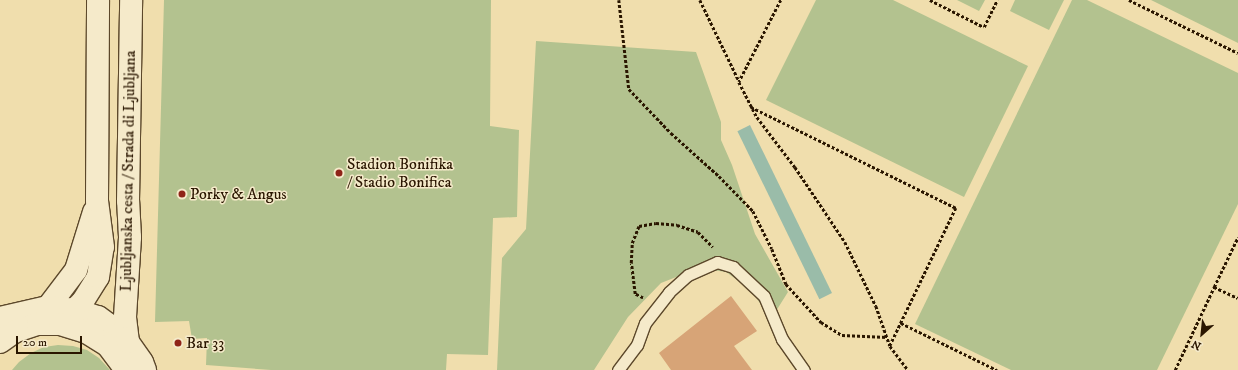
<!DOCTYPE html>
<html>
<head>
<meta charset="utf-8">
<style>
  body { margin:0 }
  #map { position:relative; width:1238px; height:370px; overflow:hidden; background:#f0dead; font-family:"IM FELL DW Pica",serif }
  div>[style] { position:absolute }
  .green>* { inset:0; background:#b3c28f }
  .water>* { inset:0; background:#9abca9; transform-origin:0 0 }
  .building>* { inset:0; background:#d7a477 }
  .path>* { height:2.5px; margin-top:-1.25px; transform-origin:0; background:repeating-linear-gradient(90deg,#2a1600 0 3px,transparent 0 5px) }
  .roads { filter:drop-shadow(1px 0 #5c482b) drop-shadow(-1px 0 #5c482b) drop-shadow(0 1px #5c482b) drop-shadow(0 -1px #5c482b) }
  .lane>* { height:11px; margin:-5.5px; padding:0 5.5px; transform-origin:5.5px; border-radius:5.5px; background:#f5eaca }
  .secondary>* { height:22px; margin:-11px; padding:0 11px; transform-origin:11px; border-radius:11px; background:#f5eaca }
  .dots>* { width:11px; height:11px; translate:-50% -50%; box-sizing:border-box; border:2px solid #f5eaca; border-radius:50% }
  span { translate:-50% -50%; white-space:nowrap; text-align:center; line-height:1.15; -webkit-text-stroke:3px #f5eaca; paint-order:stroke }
  .poi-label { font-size:16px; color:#2a1600 }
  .left { translate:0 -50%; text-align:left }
  .street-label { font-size:16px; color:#2a1600 }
  .north { position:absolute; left:1182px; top:314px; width:40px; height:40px; -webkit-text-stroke:3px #f5eaca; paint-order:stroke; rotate:207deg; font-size:11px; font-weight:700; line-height:16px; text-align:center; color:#2a1600 }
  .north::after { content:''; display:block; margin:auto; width:14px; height:18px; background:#2a1600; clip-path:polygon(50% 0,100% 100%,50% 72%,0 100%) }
  .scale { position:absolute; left:16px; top:336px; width:66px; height:18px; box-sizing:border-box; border:2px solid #2a1600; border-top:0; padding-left:5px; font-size:12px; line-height:14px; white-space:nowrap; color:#2a1600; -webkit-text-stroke:3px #f5eaca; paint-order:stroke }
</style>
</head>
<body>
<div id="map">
  <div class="green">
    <div style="clip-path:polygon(164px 0,491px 0,490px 126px,519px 130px,517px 217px,493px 218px,488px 355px,447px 354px,446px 370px,271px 370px,206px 365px,207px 338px,192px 339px,189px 321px,155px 322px)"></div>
    <div style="clip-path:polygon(816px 0,893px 0,1028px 66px,964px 197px,766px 100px)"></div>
    <div style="clip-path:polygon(957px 0,985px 0,979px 11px)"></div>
    <div style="clip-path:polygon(1015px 0,1064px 0,1049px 30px,1010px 11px)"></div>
    <div style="clip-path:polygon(1072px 0,1087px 0,1238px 73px,1238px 204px,1157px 370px,1011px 370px,915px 324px)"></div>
    <div style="clip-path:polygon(1151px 0,1238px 0,1238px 43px)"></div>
    <div style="clip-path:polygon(536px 41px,696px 52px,721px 122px,721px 140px,732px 165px,755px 234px,788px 292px,771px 319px,750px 289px,726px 272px,699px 268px,661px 283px,628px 317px,594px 370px,497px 370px,502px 258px,526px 229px)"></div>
    <div style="clip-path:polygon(58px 345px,73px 346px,87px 350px,99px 358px,110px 370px,12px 370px,19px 362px,31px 353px,44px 347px)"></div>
  </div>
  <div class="water">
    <div style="left:750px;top:125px;width:187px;height:14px;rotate:64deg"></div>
  </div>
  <div class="building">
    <div style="clip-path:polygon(731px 296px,757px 331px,734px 346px,752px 370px,671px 370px,659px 353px)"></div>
  </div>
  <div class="path">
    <div style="left:619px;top:0;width:90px;rotate:83.6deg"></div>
    <div style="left:629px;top:89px;width:61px;rotate:46.3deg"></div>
    <div style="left:671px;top:133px;width:64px;rotate:41.9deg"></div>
    <div style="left:719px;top:176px;width:49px;rotate:45.8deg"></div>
    <div style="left:753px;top:211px;width:42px;rotate:63.4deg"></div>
    <div style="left:772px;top:249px;width:38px;rotate:68deg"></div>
    <div style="left:786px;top:284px;width:52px;rotate:47.4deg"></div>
    <div style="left:821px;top:322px;width:25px;rotate:32deg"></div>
    <div style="left:842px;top:335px;width:45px;rotate:2.5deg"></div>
    <div style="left:700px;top:0;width:90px;rotate:64.3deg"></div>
    <div style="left:781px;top:0;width:92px;rotate:117.1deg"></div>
    <div style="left:739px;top:82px;width:39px;rotate:63deg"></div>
    <div style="left:757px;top:117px;width:63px;rotate:52.8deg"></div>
    <div style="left:795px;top:167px;width:90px;rotate:56.3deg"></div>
    <div style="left:845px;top:242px;width:71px;rotate:64.2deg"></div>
    <div style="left:876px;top:306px;width:42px;rotate:70.7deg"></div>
    <div style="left:890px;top:346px;width:30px;rotate:53deg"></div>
    <div style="left:930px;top:0;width:60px;rotate:26.6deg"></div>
    <div style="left:984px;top:27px;width:30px;rotate:-64deg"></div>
    <div style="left:1129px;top:0;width:121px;rotate:25.9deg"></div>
    <div style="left:751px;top:107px;width:229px;rotate:26.2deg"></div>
    <div style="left:956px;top:208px;width:153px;rotate:115.6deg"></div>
    <div style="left:1214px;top:287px;width:55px;rotate:-64.4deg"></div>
    <div style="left:643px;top:298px;width:9px;rotate:-153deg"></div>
    <div style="left:635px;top:294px;width:31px;rotate:-97deg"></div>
    <div style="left:631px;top:263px;width:20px;rotate:-87deg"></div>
    <div style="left:632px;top:243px;width:18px;rotate:-68deg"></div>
    <div style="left:639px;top:226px;width:17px;rotate:-10deg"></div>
    <div style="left:656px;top:223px;width:21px;rotate:5deg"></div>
    <div style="left:677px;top:225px;width:22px;rotate:18deg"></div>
    <div style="left:698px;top:232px;width:21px;rotate:45deg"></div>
    <div style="left:901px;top:323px;width:107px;rotate:26.1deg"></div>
    <div style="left:1175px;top:370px;width:92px;rotate:-64.8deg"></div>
    <div style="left:1214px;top:287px;width:26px;rotate:25deg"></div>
  </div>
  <div class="roads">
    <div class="lane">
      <div style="left:618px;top:370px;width:31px;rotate:-53deg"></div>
      <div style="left:637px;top:345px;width:23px;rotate:-70deg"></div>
      <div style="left:645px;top:323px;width:39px;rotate:-52deg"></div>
      <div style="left:669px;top:292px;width:25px;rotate:-42deg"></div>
      <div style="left:688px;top:275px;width:32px;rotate:-24deg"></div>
      <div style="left:717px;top:262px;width:17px;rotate:17deg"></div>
      <div style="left:733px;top:267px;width:42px;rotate:43.1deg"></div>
      <div style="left:764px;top:296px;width:47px;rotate:67.3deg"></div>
      <div style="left:782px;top:339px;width:38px;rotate:55deg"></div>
    </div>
    <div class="secondary">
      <div style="left:48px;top:307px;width:46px;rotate:-52.9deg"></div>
      <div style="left:76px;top:270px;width:61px;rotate:-72.8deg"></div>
      <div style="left:0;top:318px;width:49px;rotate:-12.9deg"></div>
      <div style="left:48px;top:307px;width:28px;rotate:6deg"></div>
      <div style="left:76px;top:310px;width:23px;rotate:18deg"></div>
      <div style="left:98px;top:317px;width:22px;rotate:36deg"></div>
      <div style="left:116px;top:330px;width:17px;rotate:45deg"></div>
      <div style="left:128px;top:342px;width:24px;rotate:55deg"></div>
      <div style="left:142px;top:362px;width:9px;rotate:69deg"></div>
      <div style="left:60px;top:324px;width:33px;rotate:-45deg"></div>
      <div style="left:83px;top:301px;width:28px;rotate:-58deg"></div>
      <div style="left:98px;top:277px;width:30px;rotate:-81deg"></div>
      <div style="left:103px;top:247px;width:46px;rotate:-97.4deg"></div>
      <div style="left:97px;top:201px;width:201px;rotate:-89.7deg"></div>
      <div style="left:0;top:342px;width:19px;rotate:-35deg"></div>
      <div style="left:16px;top:331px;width:23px;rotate:-18deg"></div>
      <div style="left:38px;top:324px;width:22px"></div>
      <div style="left:60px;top:324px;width:27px;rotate:17deg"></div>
      <div style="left:86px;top:332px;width:26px;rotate:32deg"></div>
      <div style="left:108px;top:346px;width:30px;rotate:53deg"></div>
      <div style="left:128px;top:342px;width:25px;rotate:-97deg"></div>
      <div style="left:125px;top:317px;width:80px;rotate:-86.4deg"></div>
      <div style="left:130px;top:237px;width:36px;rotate:-93deg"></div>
      <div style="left:128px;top:201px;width:201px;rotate:-89.1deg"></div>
    </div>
  </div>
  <div class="dots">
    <div style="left:339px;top:173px;background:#8f2418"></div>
    <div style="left:182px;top:194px;background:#8f2418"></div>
    <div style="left:178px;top:343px;background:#8f2418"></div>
  </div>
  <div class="poi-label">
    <span class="left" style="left:347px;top:173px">Stadion Bonifika<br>/ Stadio Bonifica</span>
    <span class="left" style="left:190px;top:194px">Porky &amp; Angus</span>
    <span class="left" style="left:186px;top:343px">Bar 33</span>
  </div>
  <div class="street-label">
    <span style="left:128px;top:171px;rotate:-89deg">Ljubljanska cesta / Strada di Ljubljana</span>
  </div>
  <div class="north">N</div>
  <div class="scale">20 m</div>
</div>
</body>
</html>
